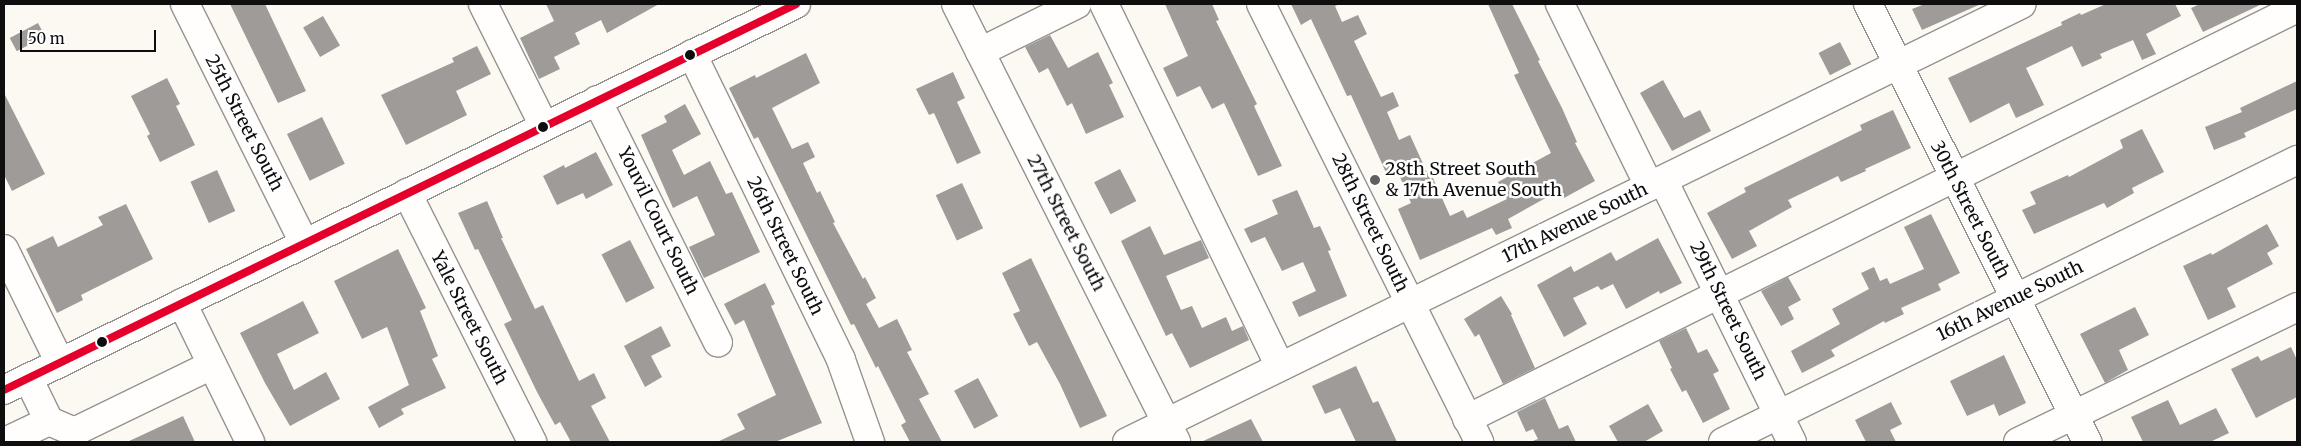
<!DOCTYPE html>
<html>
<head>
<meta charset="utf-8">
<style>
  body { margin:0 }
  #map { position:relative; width:2301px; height:446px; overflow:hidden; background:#fcf8f2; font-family:Merriweather,serif }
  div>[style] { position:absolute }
  .building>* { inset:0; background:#9f9b98; transform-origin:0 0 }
  .roads { filter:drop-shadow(1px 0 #959391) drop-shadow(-1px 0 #959391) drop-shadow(0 1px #959391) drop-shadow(0 -1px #959391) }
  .minor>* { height:28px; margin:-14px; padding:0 14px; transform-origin:14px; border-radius:14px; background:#fffefd }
  .bus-1>* { height:8px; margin:-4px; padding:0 4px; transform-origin:4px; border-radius:4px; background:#e4002b }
  .dots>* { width:14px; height:14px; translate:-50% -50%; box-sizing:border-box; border:2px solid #fff; border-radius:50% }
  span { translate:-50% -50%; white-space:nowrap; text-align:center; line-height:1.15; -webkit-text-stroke:5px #fff; paint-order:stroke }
  .street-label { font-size:18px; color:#0e0e0e }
  .poi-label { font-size:18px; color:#0e0e0e }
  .left { translate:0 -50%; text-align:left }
  .frame { position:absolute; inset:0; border:5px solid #0e0e0e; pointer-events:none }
  .scale { position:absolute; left:20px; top:30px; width:136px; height:22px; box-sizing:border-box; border:2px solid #0e0e0e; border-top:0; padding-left:6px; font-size:15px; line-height:18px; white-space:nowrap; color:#0e0e0e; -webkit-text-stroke:4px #fff; paint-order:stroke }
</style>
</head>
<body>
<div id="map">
  <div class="building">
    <div style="clip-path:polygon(230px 4px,265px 4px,306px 91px,278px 103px)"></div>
    <div style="clip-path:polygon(546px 4px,659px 4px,607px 33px,601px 20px,575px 33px,580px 44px,554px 57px,560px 69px,539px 79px,520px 38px,554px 21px)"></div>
    <div style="clip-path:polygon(1165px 4px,1212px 4px,1219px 20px,1216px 21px,1257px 104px,1254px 106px,1282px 166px,1258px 176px,1224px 103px,1212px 109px,1200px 86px,1177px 97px,1163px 68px,1188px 56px)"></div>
    <div style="clip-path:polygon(1291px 4px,1340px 4px,1335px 6px,1342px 22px,1358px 15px,1367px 34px,1354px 41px,1381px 97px,1393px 92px,1399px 106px,1387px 112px,1399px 140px,1410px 135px,1430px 179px,1433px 178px,1450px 216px,1463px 210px,1467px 218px,1507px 199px,1498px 182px,1551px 153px,1514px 75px,1519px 73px,1488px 4px,1512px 4px,1540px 60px,1538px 61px,1562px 108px,1577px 142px,1575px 143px,1595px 181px,1564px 198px,1560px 190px,1508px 219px,1512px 228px,1496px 235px,1492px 228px,1420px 260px,1398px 209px,1411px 203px,1398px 172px,1388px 177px,1351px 95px,1347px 96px,1311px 19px,1301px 25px)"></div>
    <div style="clip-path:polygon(1925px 4px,1981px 4px,1922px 30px,1912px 9px)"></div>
    <div style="clip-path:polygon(2106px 4px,2175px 4px,2181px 16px,2146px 34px,2156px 54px,2142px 60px,2133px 40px,2100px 54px,2102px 58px,2082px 67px,2072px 46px,2026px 68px,2044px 105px,2016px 118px,2009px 103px,1970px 123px,1948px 78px,2062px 25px,2061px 22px,2080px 13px,2081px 15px)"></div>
    <div style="clip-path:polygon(2200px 4px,2262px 4px,2203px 32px,2191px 8px)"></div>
    <div style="left:323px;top:16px;width:34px;height:23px;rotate:60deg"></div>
    <div style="left:38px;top:23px;width:15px;height:32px;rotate:62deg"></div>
    <div style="clip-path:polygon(1050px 35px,1068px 68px,1098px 52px,1113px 83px,1109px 85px,1124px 117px,1086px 134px,1072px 103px,1067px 106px,1048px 68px,1039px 73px,1025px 47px)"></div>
    <div style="left:1840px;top:42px;width:25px;height:24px;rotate:63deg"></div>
    <div style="clip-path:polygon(477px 46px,491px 74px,456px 91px,467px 115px,406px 145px,381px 95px,454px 62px,452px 58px)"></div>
    <div style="clip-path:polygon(806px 53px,820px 83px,772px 108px,792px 149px,808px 142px,815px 157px,803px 163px,817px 193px,820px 191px,835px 222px,833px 223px,863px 279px,865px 277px,876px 298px,866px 304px,879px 328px,897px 319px,912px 350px,907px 352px,929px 394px,919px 399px,942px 442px,910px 442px,901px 425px,906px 422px,878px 366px,876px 368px,854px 324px,851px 325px,758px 137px,754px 139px,729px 88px,755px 75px,756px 78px)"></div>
    <div style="clip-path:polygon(953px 72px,965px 98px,957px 102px,981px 153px,957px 164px,934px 113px,929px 115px,916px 89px)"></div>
    <div style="clip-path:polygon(167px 78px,180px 104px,176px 106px,195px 145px,160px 162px,147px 136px,150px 134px,131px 96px)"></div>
    <div style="clip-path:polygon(1663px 80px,1684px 118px,1700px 110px,1711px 131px,1672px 151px,1640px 93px)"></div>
    <div style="clip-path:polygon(2297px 81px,2297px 109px,2244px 133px,2246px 137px,2214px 150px,2205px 127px,2242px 112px,2240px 108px)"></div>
    <div style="clip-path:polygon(4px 93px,45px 174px,12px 191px,4px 175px)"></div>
    <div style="clip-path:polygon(685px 104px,701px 134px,672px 150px,684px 175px,710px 161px,726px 194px,732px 192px,760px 252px,704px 278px,689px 247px,715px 235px,697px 196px,673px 208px,641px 135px,667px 122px,664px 116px)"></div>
    <div style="clip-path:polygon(1893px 110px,1911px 148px,1865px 169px,1866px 171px,1841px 182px,1838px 176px,1788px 200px,1792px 207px,1749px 231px,1757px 246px,1732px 259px,1707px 213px,1746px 192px,1744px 188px,1862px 130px,1860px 125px)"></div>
    <div style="left:322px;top:117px;width:52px;height:39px;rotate:64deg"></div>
    <div style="clip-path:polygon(2142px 129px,2164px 172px,2132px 188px,2134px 193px,2107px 208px,2104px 203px,2034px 234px,2022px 210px,2036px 204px,2030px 192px,2068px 175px,2069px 177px,2123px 148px,2120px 140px)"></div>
    <div style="clip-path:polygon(596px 152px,613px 185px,586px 199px,583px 193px,557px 205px,543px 176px,564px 165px,565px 168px)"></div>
    <div style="left:1120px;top:169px;width:36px;height:29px;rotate:63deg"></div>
    <div style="left:217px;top:170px;width:45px;height:29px;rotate:66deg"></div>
    <div style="left:962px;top:183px;width:50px;height:29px;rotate:65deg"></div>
    <div style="clip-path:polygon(1297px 190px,1314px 228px,1320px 226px,1331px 250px,1328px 251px,1347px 296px,1299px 317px,1292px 302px,1316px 291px,1303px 262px,1282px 271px,1265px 237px,1251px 243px,1244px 229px,1278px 214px,1272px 200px)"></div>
    <div style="clip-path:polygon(487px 201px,503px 238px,501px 238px,535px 309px,543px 305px,579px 381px,594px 373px,606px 398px,591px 406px,610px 442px,571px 442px,560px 422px,555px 425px,537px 392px,504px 324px,512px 320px,478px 249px,475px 250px,458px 213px)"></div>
    <div style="clip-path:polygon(126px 204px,153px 259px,81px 295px,83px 300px,57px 313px,26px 249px,53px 236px,58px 247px,103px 225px,98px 217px)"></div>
    <div style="clip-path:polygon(1931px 214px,1960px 273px,1938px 284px,1941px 290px,1901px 308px,1904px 314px,1885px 323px,1884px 321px,1831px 350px,1835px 356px,1802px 373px,1791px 351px,1840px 324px,1832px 309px,1869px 289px,1861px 273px,1874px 267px,1880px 281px,1887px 278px,1890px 284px,1924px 269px,1904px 227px)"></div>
    <div style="clip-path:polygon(2267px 224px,2279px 246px,2267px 253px,2273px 264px,2227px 288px,2236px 307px,2208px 320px,2183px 266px,2211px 253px,2212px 255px)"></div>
    <div style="clip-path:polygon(1150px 226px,1164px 255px,1201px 240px,1209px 258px,1166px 276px,1181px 310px,1192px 306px,1202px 328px,1226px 317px,1232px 331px,1243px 326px,1249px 340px,1190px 368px,1172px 333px,1166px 336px,1121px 241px)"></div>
    <div style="clip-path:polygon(1658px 238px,1682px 283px,1660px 294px,1659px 291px,1626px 309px,1613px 284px,1601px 290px,1598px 286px,1573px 298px,1587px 324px,1564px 337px,1537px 285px,1571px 266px,1574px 272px,1611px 252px,1616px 261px)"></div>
    <div style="left:630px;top:240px;width:54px;height:32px;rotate:63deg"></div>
    <div style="clip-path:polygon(398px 249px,426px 308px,420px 311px,438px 356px,432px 359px,446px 388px,401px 409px,404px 414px,379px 428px,368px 407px,409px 385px,387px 327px,362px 339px,334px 281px)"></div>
    <div style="clip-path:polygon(1031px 258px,1107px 416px,1080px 428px,1060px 384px,1037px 342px,1029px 346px,1013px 314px,1020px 311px,1002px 273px)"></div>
    <div style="clip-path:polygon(1788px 277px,1801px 300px,1788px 307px,1794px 319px,1781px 326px,1761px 291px)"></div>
    <div style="clip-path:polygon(765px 283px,775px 304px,771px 306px,822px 423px,775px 442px,717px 442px,745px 429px,737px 414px,776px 395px,744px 320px,735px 325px,724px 304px)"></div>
    <div style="clip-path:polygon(1501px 296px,1512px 314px,1511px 315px,1535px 368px,1503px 384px,1479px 334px,1475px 337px,1464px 319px)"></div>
    <div style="clip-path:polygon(303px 301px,319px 333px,277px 354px,294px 390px,326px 372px,340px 399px,290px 426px,265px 383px,240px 333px)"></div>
    <div style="clip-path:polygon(2135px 307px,2149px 335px,2119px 350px,2128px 370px,2105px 383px,2080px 334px)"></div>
    <div style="clip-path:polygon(661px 326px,671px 346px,651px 356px,662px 377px,645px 387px,624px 346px)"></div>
    <div style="clip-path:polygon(1686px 328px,1698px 353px,1707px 349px,1719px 371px,1713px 374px,1730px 409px,1703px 423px,1686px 390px,1682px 392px,1670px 369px,1672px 368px,1659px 341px)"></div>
    <div style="clip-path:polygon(2291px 347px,2297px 360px,2297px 397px,2256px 418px,2231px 369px,2258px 356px,2261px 361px)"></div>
    <div style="clip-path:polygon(2004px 355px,2026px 403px,1999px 416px,1994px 404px,1967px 416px,1950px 381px)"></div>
    <div style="clip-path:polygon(1356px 366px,1373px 403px,1378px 401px,1397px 442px,1356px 442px,1340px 408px,1325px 414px,1312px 386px)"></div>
    <div style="left:978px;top:378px;width:43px;height:27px;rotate:62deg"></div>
    <div style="clip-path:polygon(1545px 398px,1559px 429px,1568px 425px,1576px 442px,1530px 442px,1538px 439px,1533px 429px,1526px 432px,1517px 412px)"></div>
    <div style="clip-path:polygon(2168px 400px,2180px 425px,2216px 408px,2229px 433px,2210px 442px,2143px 442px,2131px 417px)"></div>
    <div style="clip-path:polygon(1891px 402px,1902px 424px,1890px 430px,1896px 442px,1866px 442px,1855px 420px)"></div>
    <div style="clip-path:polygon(1648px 404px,1663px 431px,1644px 442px,1618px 442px,1609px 426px)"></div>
    <div style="clip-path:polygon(183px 416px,195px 442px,127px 442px)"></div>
    <div style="clip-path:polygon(1251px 419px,1263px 442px,1201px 442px)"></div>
  </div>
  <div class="roads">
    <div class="minor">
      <div style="left:185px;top:4px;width:267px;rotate:63.5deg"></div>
      <div style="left:483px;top:4px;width:136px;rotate:63.4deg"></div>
      <div style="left:956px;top:4px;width:490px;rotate:63.3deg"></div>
      <div style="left:1104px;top:4px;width:403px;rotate:64.1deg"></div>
      <div style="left:1261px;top:4px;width:489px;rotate:63.5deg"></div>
      <div style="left:1560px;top:4px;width:203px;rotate:63.9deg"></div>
      <div style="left:1868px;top:4px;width:490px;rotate:63.4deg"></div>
      <div style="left:980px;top:52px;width:108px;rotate:-26.3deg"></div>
      <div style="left:692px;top:54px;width:340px;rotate:64deg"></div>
      <div style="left:841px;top:360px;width:87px;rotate:70.5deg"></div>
      <div style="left:597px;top:100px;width:271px;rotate:63.5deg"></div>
      <div style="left:1663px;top:180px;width:292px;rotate:63.8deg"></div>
      <div style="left:407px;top:193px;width:279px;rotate:63.3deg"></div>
      <div style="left:4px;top:249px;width:127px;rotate:63.8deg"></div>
      <div style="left:182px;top:303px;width:155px;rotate:63.9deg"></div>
      <div style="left:28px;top:378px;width:48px;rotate:64deg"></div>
      <div style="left:4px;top:390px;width:881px;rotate:-25.98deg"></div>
      <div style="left:1467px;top:419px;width:926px;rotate:-26.34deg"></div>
      <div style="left:5px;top:442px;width:49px;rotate:-25.5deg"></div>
      <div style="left:49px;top:421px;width:25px;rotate:23deg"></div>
      <div style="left:72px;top:431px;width:6px;rotate:-9deg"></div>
      <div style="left:78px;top:430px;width:149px;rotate:-25.9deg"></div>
      <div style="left:1127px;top:442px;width:996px;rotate:-26.08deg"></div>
      <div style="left:1723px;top:442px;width:640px;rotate:-26.16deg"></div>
      <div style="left:2018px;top:442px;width:310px;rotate:-25.8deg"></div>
    </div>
  </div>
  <div class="bus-1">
    <div style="left:4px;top:390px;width:881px;rotate:-25.98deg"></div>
  </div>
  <div class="dots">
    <div style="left:690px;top:55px;background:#0e0e0e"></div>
    <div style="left:543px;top:127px;background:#0e0e0e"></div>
    <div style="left:1375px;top:180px;background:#61605e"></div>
    <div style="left:102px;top:342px;background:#0e0e0e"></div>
  </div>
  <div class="street-label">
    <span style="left:244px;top:123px;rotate:63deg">25th Street South</span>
    <span style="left:1970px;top:210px;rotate:63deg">30th Street South</span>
    <span style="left:658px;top:221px;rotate:64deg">Youvil Court South</span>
    <span style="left:1066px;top:223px;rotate:63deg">27th Street South</span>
    <span style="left:1370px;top:223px;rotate:64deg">28th Street South</span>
    <span style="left:1575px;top:223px;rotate:-26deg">17th Avenue South</span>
    <span style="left:785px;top:246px;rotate:64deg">26th Street South</span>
    <span style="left:2010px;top:301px;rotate:-26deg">16th Avenue South</span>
    <span style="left:1728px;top:311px;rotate:64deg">29th Street South</span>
    <span style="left:469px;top:318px;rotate:63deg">Yale Street South</span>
  </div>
  <div class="poi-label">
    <span class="left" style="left:1385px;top:180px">28th Street South<br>&amp; 17th Avenue South</span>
  </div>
  <div class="frame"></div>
  <div class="scale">50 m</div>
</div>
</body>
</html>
